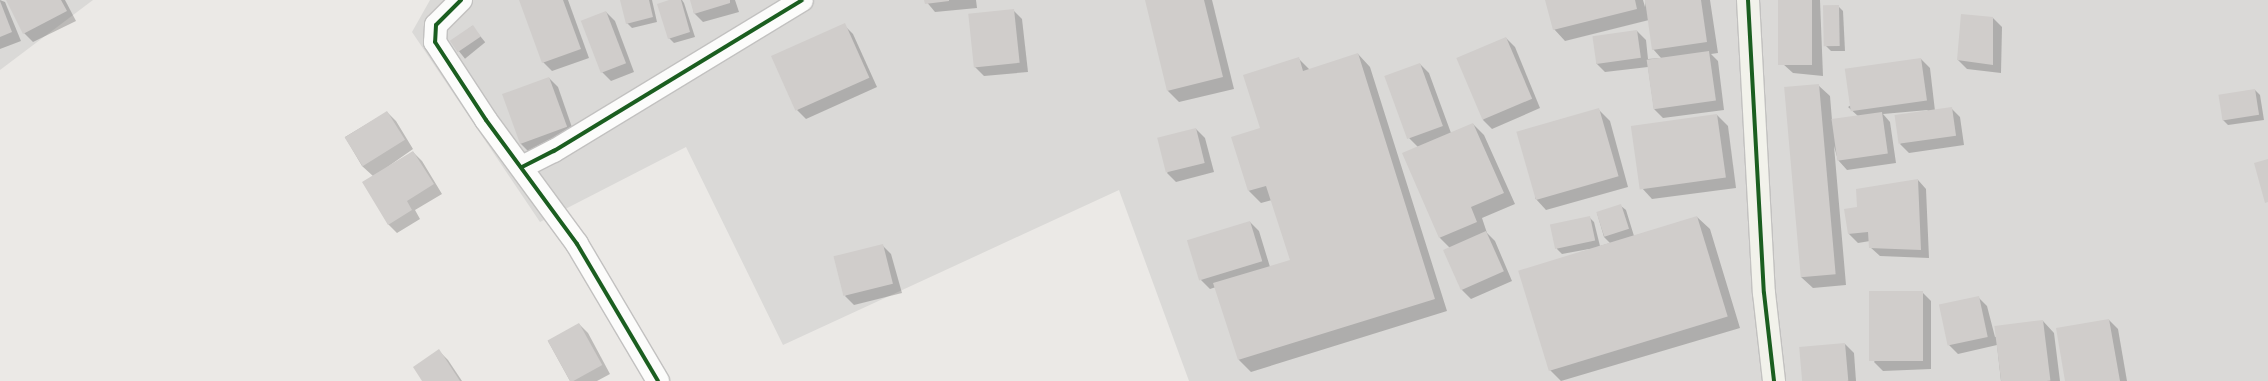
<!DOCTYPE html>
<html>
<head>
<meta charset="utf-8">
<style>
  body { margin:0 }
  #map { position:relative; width:2268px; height:381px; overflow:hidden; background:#ebe9e6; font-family:"Space Grotesk",sans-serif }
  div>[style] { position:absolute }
  .residential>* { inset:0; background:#dad9d7 }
  .shadow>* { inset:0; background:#0003; transform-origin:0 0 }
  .building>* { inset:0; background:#d0cdcb; transform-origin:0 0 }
  .roads { filter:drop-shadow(1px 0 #c2c1c0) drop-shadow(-1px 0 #c2c1c0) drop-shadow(0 1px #c2c1c0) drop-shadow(0 -1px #c2c1c0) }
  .street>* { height:22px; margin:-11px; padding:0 11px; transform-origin:11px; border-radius:11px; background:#fcfcfb }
  .secondary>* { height:22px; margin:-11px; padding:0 11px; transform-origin:11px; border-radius:11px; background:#f2f2eb }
  .cycleway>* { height:4px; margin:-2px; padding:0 2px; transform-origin:2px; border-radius:2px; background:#1b5e20 }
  span { translate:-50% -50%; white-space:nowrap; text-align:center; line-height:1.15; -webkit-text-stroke:3.5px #fff; paint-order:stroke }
</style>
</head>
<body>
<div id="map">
  <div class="residential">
    <div style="clip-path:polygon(0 0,93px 0,0 70px)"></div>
    <div style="clip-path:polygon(430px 0,2268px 0,2268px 381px,1189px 381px,1119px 190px,783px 345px,686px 147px,540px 222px,412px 32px)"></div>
  </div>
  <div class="shadow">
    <div style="clip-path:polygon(0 0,5px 2px,21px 41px,0 49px)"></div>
    <div style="clip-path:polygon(7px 0,65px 0,76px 21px,33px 42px,24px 33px)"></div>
    <div style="clip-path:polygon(520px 0,568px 0,589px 58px,552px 71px,543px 62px)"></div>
    <div style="clip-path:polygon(621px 0,652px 0,657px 22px,632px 28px,627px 23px)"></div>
    <div style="clip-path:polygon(672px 0,682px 0,684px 3px,695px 37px,674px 43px,669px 38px)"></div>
    <div style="clip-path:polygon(691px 0,735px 0,739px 12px,703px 22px,694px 13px)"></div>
    <div style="clip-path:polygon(925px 0,976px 0,977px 8px,935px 12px)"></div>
    <div style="clip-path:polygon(1146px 0,1212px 0,1234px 89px,1179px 102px,1168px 91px)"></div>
    <div style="clip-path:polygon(1546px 0,1643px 0,1645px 7px,1646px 0,1710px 0,1718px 53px,1711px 54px,1718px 61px,1724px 110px,1663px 118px,1654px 109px,1648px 67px,1605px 72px,1596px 63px,1637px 31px,1646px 40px,1648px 59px,1661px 58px,1653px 49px,1649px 20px,1565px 41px,1554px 29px)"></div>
    <div style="clip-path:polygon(1779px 0,1820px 0,1823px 76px,1793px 73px,1783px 64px)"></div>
    <div style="clip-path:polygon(1838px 6px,1843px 11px,1845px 51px,1831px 51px,1826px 46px)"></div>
    <div style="clip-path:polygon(1013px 10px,1022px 19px,1028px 72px,984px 76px,975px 67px)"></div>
    <div style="clip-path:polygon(606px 12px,615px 21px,634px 72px,611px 81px,602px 72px)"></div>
    <div style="clip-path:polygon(1993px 18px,2002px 27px,2001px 73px,1967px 69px,1958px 60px)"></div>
    <div style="clip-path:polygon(844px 25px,853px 34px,877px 87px,806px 119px,797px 110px)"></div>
    <div style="left:472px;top:26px;width:21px;height:26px;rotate:51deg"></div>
    <div style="clip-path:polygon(1506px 38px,1515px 47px,1540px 108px,1492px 129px,1483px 120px)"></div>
    <div style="clip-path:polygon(1358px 54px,1370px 67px,1447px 311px,1251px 372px,1239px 360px,1216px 287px,1210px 289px,1201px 280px,1188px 241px,1250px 222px,1259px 231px,1270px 267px,1291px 261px,1272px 200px,1261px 203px,1249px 191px,1261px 129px,1299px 59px,1310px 70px)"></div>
    <div style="clip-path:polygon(1921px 59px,1930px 68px,1935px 111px,1951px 108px,1960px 117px,1964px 145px,1909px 153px,1900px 144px,1928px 110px,1883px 114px,1890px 122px,1896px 163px,1847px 170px,1838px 160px,1834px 146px,1846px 285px,1813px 288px,1801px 277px,1818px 85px,1830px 96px,1832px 120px,1858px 116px,1848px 107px)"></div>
    <div style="clip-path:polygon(1420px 64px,1429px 73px,1451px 133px,1473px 124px,1484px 135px,1515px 204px,1482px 218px,1487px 233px,1495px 241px,1512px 281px,1471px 299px,1462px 290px,1445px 250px,1450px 248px,1440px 238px,1418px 147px,1409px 138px)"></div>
    <div style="clip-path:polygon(549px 78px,558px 87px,575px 136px,529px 152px,520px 143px)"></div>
    <div style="clip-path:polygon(2255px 90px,2260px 95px,2264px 120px,2228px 125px,2223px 120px)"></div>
    <div style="clip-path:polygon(1599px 110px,1610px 121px,1628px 187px,1546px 210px,1535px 198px)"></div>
    <div style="clip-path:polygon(387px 112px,396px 121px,413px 149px,386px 168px,413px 152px,422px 161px,442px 194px,415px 210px,420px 219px,397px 233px,388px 224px,373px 176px,362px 166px,345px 137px)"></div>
    <div style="clip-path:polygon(1717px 115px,1728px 126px,1736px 188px,1652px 199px,1641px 187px)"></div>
    <div style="clip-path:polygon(1196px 129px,1205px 138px,1214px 172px,1176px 182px,1167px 173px)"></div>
    <div style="clip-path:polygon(1918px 180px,1926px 189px,1929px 258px,1880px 256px,1870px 247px,1870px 241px,1858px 243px,1849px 234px,1845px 210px,1858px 208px)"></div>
    <div style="clip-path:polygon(1621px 206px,1626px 210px,1634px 236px,1697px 217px,1710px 229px,1740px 328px,1561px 381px,1549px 369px,1589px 249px,1562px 254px,1557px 249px,1552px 226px,1589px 217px,1594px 222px,1600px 246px,1610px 243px,1604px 237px,1597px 213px)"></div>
    <div style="clip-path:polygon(882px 245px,891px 254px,902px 293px,854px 305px,845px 296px)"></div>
    <div style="clip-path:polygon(1922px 292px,1931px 301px,1931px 369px,1883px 371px,1874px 362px)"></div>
    <div style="clip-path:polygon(1978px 297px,1987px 306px,1995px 337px,2043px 321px,2054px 333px,2060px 381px,2001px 381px,1997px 345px,1958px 354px,1949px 345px)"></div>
    <div style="clip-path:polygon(2109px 320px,2118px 329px,2127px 381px,2067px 381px)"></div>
    <div style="clip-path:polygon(579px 324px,588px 333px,610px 374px,597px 381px,570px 381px,548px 341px)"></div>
    <div style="clip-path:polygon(1845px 344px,1854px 353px,1856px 381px,1803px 381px)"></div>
    <div style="clip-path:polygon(439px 351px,448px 360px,462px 381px,423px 381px)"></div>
  </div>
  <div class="building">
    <div style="clip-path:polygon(6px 0,61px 0,67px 11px,23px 34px)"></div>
    <div style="clip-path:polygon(519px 0,563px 0,581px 49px,542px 63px)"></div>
    <div style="clip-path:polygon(620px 0,649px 0,653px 17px,626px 24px)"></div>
    <div style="clip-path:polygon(669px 0,681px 0,690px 32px,668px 39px,657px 4px)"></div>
    <div style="clip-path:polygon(690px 0,730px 0,730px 3px,694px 14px)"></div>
    <div style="clip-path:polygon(924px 0,949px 0,949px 1px,925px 4px)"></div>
    <div style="clip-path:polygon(1145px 0,1204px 0,1223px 77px,1167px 91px)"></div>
    <div style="clip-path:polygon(1545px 0,1635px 0,1637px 9px,1553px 30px)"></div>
    <div style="clip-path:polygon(1645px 0,1701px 0,1707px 42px,1652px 50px)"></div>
    <div style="left:1778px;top:0;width:34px;height:65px"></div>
    <div style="clip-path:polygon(0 1px,12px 32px,0 37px)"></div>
    <div style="left:1839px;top:5px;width:41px;height:16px;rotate:89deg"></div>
    <div style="left:1014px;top:9px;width:54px;height:46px;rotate:84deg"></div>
    <div style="left:606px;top:11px;width:56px;height:27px;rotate:69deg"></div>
    <div style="clip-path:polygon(1961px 14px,1993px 17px,1993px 65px,1957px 60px)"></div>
    <div style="left:845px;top:23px;width:60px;height:81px;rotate:66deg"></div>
    <div style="left:473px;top:25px;width:14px;height:28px;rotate:56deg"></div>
    <div style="left:1637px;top:30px;width:28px;height:45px;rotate:82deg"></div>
    <div style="left:1506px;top:37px;width:67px;height:54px;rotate:67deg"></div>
    <div style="left:1709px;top:51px;width:50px;height:63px;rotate:82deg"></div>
    <div style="clip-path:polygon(1358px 53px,1435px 299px,1238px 360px,1213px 283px,1290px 260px,1266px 186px,1248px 191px,1231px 137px,1260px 128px,1243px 75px,1299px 57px,1303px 71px)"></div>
    <div style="left:1921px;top:58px;width:43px;height:77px;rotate:82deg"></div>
    <div style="left:1420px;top:63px;width:67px;height:38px;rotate:70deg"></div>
    <div style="left:549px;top:77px;width:53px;height:50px;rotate:70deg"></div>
    <div style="left:1819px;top:84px;width:191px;height:35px;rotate:85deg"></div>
    <div style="left:2255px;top:89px;width:26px;height:37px;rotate:81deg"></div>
    <div style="left:1952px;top:107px;width:29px;height:58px;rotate:82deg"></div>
    <div style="left:1599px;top:108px;width:71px;height:86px;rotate:74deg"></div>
    <div style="left:387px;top:111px;width:34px;height:50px;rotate:58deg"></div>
    <div style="left:1882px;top:112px;width:42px;height:51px;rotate:82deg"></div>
    <div style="left:1717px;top:114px;width:64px;height:87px;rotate:82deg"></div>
    <div style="clip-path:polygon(1473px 123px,1504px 193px,1471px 207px,1477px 222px,1439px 238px,1402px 153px)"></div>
    <div style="left:1196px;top:128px;width:36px;height:40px;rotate:76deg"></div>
    <div style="clip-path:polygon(413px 151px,434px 184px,407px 201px,412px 210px,388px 225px,362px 182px)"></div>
    <div style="clip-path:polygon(2268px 159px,2268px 202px,2265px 203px,2254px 163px)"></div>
    <div style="clip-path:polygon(1918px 179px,1921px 250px,1869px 248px,1868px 232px,1848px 234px,1844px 209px,1857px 207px,1856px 189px)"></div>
    <div style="left:1621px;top:204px;width:26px;height:26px;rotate:72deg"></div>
    <div style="left:1590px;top:216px;width:25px;height:41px;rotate:78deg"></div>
    <div style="left:1697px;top:216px;width:105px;height:187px;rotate:73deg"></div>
    <div style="left:1250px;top:221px;width:42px;height:66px;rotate:73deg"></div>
    <div style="left:1486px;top:231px;width:44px;height:47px;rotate:66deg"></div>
    <div style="left:883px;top:244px;width:41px;height:51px;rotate:76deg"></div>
    <div style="left:1923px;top:291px;width:70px;height:54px;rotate:90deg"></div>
    <div style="left:1979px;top:296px;width:42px;height:41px;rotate:78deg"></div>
    <div style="clip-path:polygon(2109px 319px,2120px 381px,2065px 381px,2056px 328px)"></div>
    <div style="left:2043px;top:320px;width:61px;height:49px;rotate:83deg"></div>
    <div style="left:579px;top:323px;width:48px;height:36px;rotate:61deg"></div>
    <div style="left:1845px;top:343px;width:38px;height:46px;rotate:85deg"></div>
    <div style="clip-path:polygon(439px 349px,460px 381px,422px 381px,413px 367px)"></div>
  </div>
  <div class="roads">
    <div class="street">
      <div style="left:461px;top:0;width:35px;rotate:135deg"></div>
      <div style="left:436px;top:25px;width:17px;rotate:93deg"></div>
      <div style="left:435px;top:42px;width:93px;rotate:56.8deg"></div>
      <div style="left:486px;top:120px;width:154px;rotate:53.7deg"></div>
      <div style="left:577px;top:244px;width:159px;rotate:59.4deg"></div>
      <div style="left:522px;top:167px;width:36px;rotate:-27deg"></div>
      <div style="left:554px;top:151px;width:290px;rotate:-31.3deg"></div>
    </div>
    <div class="secondary">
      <div style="left:1748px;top:0;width:293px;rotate:86.9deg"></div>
      <div style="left:1764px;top:293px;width:89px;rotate:83.5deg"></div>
    </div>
  </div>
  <div class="cycleway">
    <div style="left:461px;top:0;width:35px;rotate:135deg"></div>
    <div style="left:436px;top:25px;width:17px;rotate:93deg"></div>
    <div style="left:435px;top:42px;width:93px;rotate:56.8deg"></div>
    <div style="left:486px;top:120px;width:154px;rotate:53.7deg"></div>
    <div style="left:577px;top:244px;width:159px;rotate:59.4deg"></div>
    <div style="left:1748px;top:0;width:293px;rotate:86.9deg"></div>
    <div style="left:1764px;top:293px;width:89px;rotate:83.5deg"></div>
    <div style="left:522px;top:167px;width:36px;rotate:-27deg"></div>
    <div style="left:554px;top:151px;width:290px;rotate:-31.3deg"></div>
  </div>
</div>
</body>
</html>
